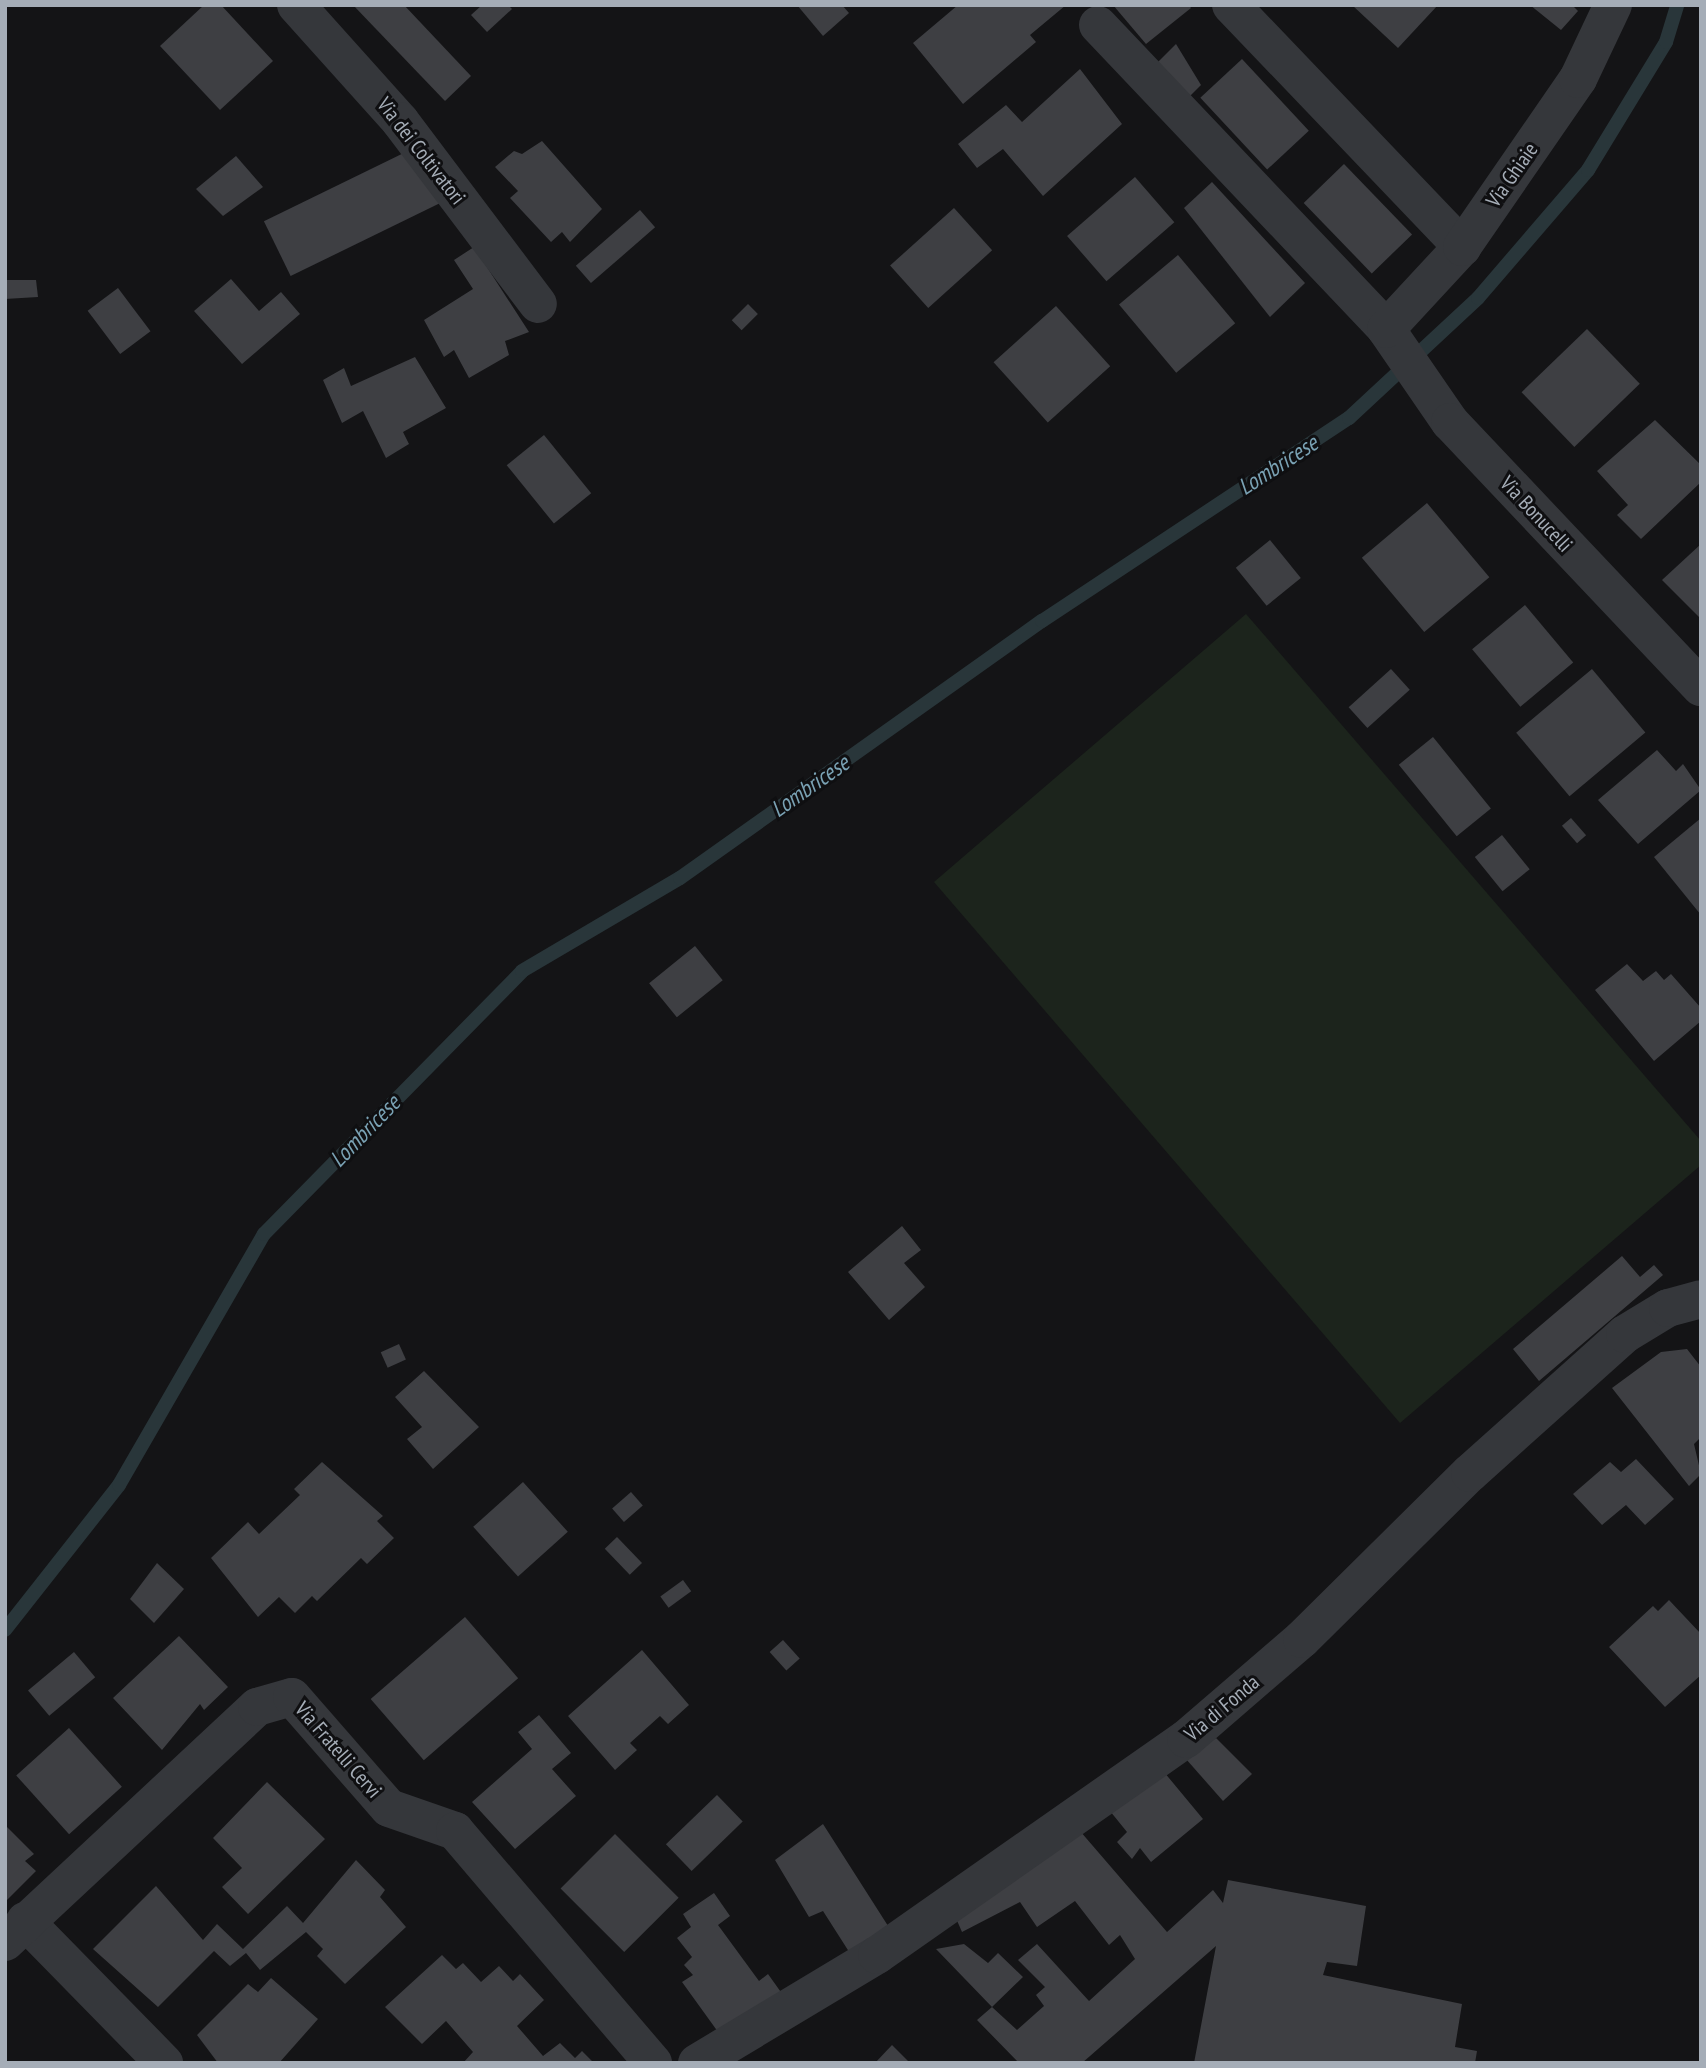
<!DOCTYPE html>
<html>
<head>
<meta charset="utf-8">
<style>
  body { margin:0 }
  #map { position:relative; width:1706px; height:2068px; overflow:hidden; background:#141416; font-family:"PT Sans Narrow",sans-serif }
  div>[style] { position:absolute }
  .green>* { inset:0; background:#1c241c }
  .stream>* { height:14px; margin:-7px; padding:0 7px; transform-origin:7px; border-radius:7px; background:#29363a }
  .building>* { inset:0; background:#3e3f43; transform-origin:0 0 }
  .minor>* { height:38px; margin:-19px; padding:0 19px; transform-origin:19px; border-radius:19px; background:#35373b }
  span { translate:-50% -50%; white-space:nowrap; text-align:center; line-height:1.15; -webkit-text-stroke:6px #0f0f11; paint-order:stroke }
  .street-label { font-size:21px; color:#a5adb7 }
  .water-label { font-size:23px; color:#7aa2b4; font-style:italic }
  .frame { position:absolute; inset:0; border:7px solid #a5adb7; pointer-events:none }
</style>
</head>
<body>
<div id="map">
  <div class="green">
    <div style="clip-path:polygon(1246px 614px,1701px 1141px,1701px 1165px,1400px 1423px,934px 882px)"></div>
  </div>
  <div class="stream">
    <div style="left:5px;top:1630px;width:184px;rotate:-51.8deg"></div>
    <div style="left:119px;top:1485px;width:290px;rotate:-60deg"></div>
    <div style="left:264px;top:1234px;width:368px;rotate:-45.5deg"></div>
    <div style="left:522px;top:971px;width:183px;rotate:-30.5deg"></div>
    <div style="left:680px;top:878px;width:444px;rotate:-35.4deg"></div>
    <div style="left:1042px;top:621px;width:368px;rotate:-33.5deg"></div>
    <div style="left:1349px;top:418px;width:176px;rotate:-42.9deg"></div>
    <div style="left:1478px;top:298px;width:169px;rotate:-49.3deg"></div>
    <div style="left:1588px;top:170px;width:150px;rotate:-58.6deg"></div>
    <div style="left:1666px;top:42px;width:39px;rotate:-73deg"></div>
  </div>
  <div class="building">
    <div style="clip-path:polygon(204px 5px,221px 5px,273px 61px,220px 110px,160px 46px)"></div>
    <div style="clip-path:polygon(353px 5px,404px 5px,471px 76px,445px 101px)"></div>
    <div style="clip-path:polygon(482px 5px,508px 5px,512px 9px,487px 32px,471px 15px)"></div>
    <div style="clip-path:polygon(797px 5px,842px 5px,849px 13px,823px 36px)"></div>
    <div style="clip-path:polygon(958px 5px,1066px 5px,1030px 35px,1036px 42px,963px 104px,913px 43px)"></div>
    <div style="clip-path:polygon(1113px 5px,1189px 5px,1191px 8px,1146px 44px)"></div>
    <div style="clip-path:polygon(1352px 5px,1438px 5px,1398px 48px)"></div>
    <div style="clip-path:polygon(1530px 5px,1572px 5px,1578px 11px,1561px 30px)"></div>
    <div style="clip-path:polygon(1176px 44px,1201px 85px,1182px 104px,1149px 71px)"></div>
    <div style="left:1242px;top:59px;width:98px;height:57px;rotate:47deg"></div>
    <div style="clip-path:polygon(1080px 69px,1122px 124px,1043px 196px,1003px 149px,977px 168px,958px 144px,1006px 105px,1022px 122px)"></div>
    <div style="clip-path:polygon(542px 141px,602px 209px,570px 242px,562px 232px,551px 242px,510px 198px,518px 191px,495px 167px,514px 151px,522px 154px)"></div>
    <div style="left:414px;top:148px;width:61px;height:167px;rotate:64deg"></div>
    <div style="clip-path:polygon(236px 156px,263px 187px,223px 216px,196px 189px)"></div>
    <div style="left:1344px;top:164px;width:98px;height:56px;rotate:46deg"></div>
    <div style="left:1135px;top:177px;width:60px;height:90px;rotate:49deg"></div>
    <div style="clip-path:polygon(1212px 182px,1305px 283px,1270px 317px,1184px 208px)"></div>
    <div style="left:954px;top:208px;width:57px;height:86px;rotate:48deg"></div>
    <div style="left:640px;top:210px;width:23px;height:85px;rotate:49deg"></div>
    <div style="clip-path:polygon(474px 247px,529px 332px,505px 341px,509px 355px,469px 378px,454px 350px,444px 357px,424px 320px,473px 289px,454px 260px)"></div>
    <div style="left:1178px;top:255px;width:89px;height:77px;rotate:50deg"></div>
    <div style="clip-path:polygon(231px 279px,259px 311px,281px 292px,300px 314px,242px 364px,194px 311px)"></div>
    <div style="clip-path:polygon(5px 280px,36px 280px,38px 297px,5px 299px)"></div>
    <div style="left:118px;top:288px;width:54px;height:38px;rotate:53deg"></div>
    <div style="left:748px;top:304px;width:14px;height:23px;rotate:45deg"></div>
    <div style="left:1056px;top:306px;width:81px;height:84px;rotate:48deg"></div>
    <div style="left:1587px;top:329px;width:76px;height:91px;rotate:46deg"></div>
    <div style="clip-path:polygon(415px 357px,446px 408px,403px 432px,409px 444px,386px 458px,363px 411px,342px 423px,323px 380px,344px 368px,351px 386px)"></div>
    <div style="clip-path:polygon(1655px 420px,1701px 465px,1701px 482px,1641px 539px,1617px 515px,1628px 505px,1597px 471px)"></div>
    <div style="left:544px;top:435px;width:75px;height:48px;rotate:51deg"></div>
    <div style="left:1427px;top:503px;width:97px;height:85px;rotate:50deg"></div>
    <div style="left:1270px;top:540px;width:49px;height:44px;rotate:51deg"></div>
    <div style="clip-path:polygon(1701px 544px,1701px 619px,1662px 580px)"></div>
    <div style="left:1525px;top:605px;width:75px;height:69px;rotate:50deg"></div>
    <div style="left:1391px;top:669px;width:28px;height:57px;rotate:48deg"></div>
    <div style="left:1592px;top:669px;width:83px;height:99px;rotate:50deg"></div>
    <div style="left:1433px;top:737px;width:92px;height:44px;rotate:51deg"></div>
    <div style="clip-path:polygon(1657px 750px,1676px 771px,1683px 764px,1701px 790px,1638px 844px,1598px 800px)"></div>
    <div style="left:1571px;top:818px;width:23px;height:12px;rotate:49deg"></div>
    <div style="clip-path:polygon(1701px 818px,1701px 915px,1654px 857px)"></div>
    <div style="left:1502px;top:835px;width:44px;height:35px;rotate:51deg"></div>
    <div style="left:695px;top:946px;width:44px;height:59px;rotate:51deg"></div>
    <div style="clip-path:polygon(1627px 964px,1643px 981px,1656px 971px,1664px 980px,1671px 974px,1701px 1008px,1701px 1021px,1654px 1061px,1595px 990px)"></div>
    <div style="clip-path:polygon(902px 1226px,921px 1250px,904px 1263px,925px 1287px,889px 1320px,848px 1272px)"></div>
    <div style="clip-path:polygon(1622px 1256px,1640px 1277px,1654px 1265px,1663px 1275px,1539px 1381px,1513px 1349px)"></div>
    <div style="left:399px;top:1344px;width:17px;height:20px;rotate:66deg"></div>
    <div style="clip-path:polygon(1687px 1349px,1701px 1367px,1701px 1437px,1694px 1444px,1701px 1474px,1689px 1486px,1612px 1388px,1661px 1352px)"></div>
    <div style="clip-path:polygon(424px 1371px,479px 1427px,433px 1469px,407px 1439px,422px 1427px,395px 1397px)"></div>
    <div style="clip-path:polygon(1636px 1459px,1674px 1499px,1645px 1525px,1626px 1505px,1602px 1525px,1573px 1494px,1610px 1462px,1621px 1472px)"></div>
    <div style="clip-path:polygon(322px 1462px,383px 1516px,377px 1521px,394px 1538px,367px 1564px,361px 1558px,317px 1601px,312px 1596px,295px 1613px,279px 1597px,258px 1617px,211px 1558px,248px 1522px,259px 1534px,300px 1495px,294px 1489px)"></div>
    <div style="left:523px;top:1482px;width:67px;height:67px;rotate:48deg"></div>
    <div style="left:631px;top:1492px;width:18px;height:25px;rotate:49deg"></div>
    <div style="left:617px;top:1537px;width:36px;height:17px;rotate:46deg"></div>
    <div style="clip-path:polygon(157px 1563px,184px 1589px,154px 1623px,130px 1599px)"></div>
    <div style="left:683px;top:1580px;width:14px;height:28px;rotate:54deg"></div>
    <div style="clip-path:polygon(1669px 1600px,1701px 1634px,1701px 1675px,1665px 1707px,1609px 1647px,1653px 1606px,1658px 1611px)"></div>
    <div style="left:465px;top:1617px;width:81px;height:125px;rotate:49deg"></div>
    <div style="clip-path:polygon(179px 1636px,228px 1687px,204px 1710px,200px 1704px,162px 1750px,113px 1698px)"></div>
    <div style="left:783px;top:1640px;width:25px;height:18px;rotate:48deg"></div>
    <div style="clip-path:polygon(642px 1650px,689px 1705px,668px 1724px,660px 1716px,630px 1743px,637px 1750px,615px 1770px,568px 1716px)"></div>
    <div style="left:74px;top:1652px;width:33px;height:60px;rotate:50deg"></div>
    <div style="clip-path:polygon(539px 1715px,571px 1753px,552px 1769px,576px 1796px,515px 1849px,472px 1802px,532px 1749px,518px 1732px)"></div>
    <div style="left:69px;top:1728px;width:79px;height:71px;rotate:48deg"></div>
    <div style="clip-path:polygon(1216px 1738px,1252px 1774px,1223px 1801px,1186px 1759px)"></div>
    <div style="clip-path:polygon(1164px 1772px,1203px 1819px,1151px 1862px,1140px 1848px,1132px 1859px,1117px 1842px,1127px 1832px,1110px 1811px)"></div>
    <div style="clip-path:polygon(267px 1782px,325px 1839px,248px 1914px,222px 1887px,242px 1868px,213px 1838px)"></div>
    <div style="left:717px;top:1795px;width:37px;height:71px;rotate:46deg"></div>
    <div style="clip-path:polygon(823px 1824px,890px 1929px,853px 1958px,823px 1911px,809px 1917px,775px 1860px)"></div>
    <div style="clip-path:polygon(5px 1825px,34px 1854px,25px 1861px,36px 1871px,5px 1902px)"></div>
    <div style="clip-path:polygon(1080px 1831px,1167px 1932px,1213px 1890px,1223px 1903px,1228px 1880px,1366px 1906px,1357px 1966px,1327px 1962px,1323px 1975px,1462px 2004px,1455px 2047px,1477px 2051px,1475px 2063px,1194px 2063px,1216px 1946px,1082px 2063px,1019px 2063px,977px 2020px,992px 2007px,936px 1949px,964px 1944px,988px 1963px,998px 1953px,1023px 1977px,992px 2007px,1017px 2030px,1044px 2006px,1036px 1995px,1045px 1987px,1018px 1960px,1037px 1944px,1089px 2001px,1135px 1959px,1120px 1935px,1109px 1945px,1075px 1901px,1037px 1927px,1020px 1902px,962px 1932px,955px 1916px)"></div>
    <div style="left:615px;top:1834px;width:90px;height:77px;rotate:45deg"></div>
    <div style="clip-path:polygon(356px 1860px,385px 1890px,380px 1897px,406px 1927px,345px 1984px,317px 1956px,323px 1949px,306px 1932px,260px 1970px,246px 1953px,230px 1966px,214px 1951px,158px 2007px,93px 1949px,156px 1886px,203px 1940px,217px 1924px,243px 1949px,287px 1906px,303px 1923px)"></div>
    <div style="clip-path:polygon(714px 1893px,730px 1916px,718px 1925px,759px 1981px,768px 1974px,783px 1995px,726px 2043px,682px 1982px,693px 1975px,684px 1965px,692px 1957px,677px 1938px,691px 1927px,683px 1914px)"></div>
    <div style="clip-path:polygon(442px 1955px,456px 1969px,463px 1963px,481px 1982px,499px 1966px,513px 1981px,520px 1974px,544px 2000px,517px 2026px,543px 2056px,560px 2043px,575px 2058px,582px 2051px,594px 2063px,463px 2063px,473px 2052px,446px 2021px,422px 2044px,385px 2007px)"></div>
    <div style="clip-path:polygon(271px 1978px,318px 2019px,279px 2063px,218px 2063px,197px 2035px,248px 1984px,258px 1992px)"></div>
    <div style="clip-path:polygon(892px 2045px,910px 2063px,875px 2063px)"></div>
  </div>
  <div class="minor">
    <div style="left:296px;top:5px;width:156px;rotate:48.1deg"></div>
    <div style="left:400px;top:121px;width:229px;rotate:53deg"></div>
    <div style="left:1231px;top:5px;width:335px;rotate:46.3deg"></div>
    <div style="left:1098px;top:25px;width:419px;rotate:46.5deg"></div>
    <div style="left:1386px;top:329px;width:113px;rotate:55.5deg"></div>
    <div style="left:1450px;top:422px;width:365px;rotate:46.6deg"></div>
    <div style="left:1386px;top:329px;width:112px;rotate:-47.2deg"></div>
    <div style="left:1462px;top:247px;width:204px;rotate:-55.4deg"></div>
    <div style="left:1578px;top:79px;width:82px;rotate:-64.7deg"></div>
    <div style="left:25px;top:1921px;width:199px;rotate:45.6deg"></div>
    <div style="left:5px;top:1942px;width:345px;rotate:-43deg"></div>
    <div style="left:257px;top:1707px;width:36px;rotate:-16deg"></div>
    <div style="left:292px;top:1697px;width:147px;rotate:48.9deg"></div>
    <div style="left:389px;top:1808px;width:70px;rotate:19.2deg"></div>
    <div style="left:455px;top:1831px;width:305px;rotate:49.5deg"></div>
    <div style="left:697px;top:2063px;width:210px;rotate:-31deg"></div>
    <div style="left:877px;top:1955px;width:377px;rotate:-35deg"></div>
    <div style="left:1186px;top:1739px;width:153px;rotate:-40.8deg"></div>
    <div style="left:1302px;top:1639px;width:236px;rotate:-44.7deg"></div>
    <div style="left:1470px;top:1473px;width:208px;rotate:-41.9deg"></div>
    <div style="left:1625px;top:1334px;width:50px;rotate:-31.2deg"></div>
    <div style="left:1668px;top:1308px;width:34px;rotate:-15deg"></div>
  </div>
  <div class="street-label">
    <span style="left:421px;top:151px;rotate:52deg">Via dei Coltivatori</span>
    <span style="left:1512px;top:175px;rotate:-55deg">Via Ghiaie</span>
    <span style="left:1536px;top:514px;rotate:47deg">Via Bonucelli</span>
    <span style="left:1222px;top:1708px;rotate:-40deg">Via di Fonda</span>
    <span style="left:338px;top:1750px;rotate:49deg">Via Fratelli Cervi</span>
  </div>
  <div class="water-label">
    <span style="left:1278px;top:465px;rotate:-33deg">Lombricese</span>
    <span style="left:810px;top:786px;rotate:-35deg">Lombricese</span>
    <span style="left:365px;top:1131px;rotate:-46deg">Lombricese</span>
  </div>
  <div class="frame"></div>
</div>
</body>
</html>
